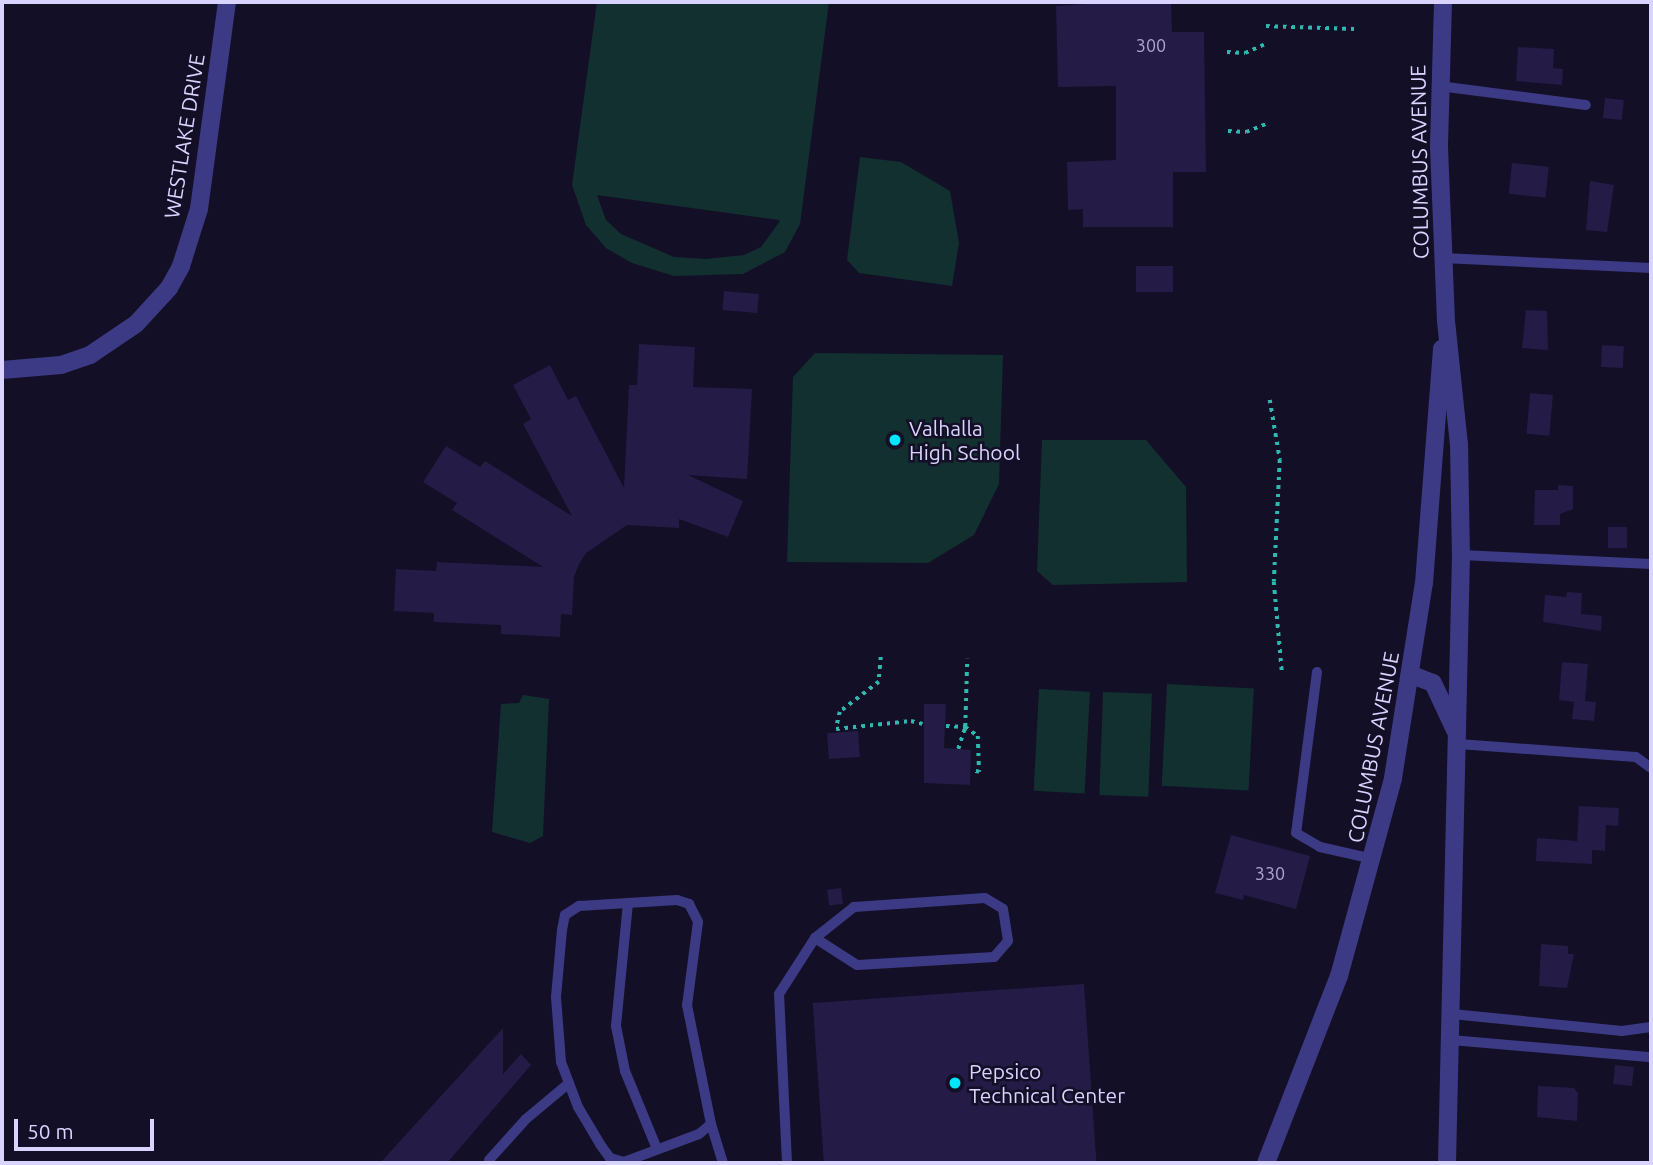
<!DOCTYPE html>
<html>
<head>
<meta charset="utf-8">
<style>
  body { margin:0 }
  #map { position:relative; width:1653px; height:1165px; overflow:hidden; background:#130f26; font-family:Ubuntu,sans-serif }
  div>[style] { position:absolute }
  .green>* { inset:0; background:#12302f; transform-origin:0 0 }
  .building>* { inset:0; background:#241b47; transform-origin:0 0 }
  .path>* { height:3.5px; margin-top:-1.75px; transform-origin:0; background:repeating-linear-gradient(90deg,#2fb8b0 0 3.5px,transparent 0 8.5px) }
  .service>* { height:10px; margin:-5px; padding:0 5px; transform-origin:5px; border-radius:5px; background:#3d3a85 }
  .minor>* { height:18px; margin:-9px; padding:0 9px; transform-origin:9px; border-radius:9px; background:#3d3a85 }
  .tertiary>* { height:18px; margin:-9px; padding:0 9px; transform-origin:9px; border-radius:9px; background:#3d3a85 }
  .dots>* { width:19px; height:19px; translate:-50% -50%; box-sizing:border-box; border:4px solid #130f26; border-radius:50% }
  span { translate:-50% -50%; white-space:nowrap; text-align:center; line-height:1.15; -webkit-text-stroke:5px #130f26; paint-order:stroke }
  .number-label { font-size:18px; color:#aca6d1 }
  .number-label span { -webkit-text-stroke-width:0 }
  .street-label { font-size:21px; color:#d9d4ff }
  .poi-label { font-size:21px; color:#d9d4ff }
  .left { translate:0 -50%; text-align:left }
  .frame { position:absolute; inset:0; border:4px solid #d9d4ff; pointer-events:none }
  .scale { position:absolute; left:14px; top:1119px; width:140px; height:32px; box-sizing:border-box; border:4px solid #d9d4ff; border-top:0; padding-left:9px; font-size:21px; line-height:24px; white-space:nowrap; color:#d9d4ff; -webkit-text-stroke:5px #130f26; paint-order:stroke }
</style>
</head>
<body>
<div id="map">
  <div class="green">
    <div style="clip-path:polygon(evenodd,597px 2px,829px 2px,800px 224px,785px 252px,743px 274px,674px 276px,632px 263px,606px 248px,586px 225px,572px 185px,597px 2px,597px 195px,779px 220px,780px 221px,761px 247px,744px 255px,706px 259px,674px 257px,621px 234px,606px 220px,597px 195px)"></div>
    <div style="clip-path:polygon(860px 157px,901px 162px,950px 191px,959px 243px,952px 286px,859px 273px,847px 260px)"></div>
    <div style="clip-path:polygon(815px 353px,1003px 355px,999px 484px,974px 535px,928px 563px,787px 562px,793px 377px)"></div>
    <div style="clip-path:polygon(1042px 440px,1146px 440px,1186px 487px,1187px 582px,1053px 585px,1037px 571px)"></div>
    <div style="left:1167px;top:684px;width:87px;height:102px;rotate:3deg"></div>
    <div style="left:1039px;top:689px;width:51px;height:102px;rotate:3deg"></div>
    <div style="left:1103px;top:692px;width:49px;height:103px;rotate:2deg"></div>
    <div style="clip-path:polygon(523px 695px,549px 699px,543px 836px,530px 843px,492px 832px,501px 704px,519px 703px)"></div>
  </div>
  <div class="building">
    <div style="clip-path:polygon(1116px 2px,1171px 2px,1172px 32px,1204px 32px,1206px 172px,1173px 172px,1173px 227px,1083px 227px,1083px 209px,1068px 210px,1067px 162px,1116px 160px,1116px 86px,1058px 87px,1056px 6px)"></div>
    <div style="clip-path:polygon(1518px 47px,1554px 49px,1553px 68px,1563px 69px,1562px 85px,1516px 81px)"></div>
    <div style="left:1605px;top:98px;width:19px;height:20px;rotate:6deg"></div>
    <div style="left:1512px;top:163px;width:37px;height:31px;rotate:6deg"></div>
    <div style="clip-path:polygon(1590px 181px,1614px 185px,1607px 232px,1586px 230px)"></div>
    <div style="left:1136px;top:266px;width:37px;height:26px"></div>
    <div style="left:724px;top:291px;width:35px;height:19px;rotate:5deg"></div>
    <div style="clip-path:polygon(1526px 310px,1547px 311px,1548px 350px,1522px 348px)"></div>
    <div style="clip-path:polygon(639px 344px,695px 347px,693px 387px,752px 389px,747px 479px,688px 475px,743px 501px,728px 537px,679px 519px,679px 528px,627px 525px,586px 553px,579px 564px,574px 577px,572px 615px,561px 614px,560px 637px,501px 634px,501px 625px,434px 622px,434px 613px,394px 611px,396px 569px,436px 571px,437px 562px,543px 567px,452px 510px,457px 503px,423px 482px,446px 446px,480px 467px,485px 461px,572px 516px,523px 424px,531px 419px,513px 385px,550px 365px,568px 400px,576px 396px,624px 488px,629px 385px,637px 385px)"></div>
    <div style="left:1602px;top:345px;width:22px;height:22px;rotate:3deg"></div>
    <div style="left:1530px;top:393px;width:23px;height:41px;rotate:5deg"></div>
    <div style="clip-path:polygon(1558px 485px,1573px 486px,1573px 509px,1560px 514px,1560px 525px,1534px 525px,1535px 490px,1558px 490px)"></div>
    <div style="left:1608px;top:527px;width:19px;height:21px"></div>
    <div style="clip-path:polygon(1567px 592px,1582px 593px,1581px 614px,1602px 616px,1601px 631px,1543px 622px,1545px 595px,1566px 597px)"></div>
    <div style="clip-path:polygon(1562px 662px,1588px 664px,1585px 701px,1596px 702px,1594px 721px,1572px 719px,1574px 702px,1559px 700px)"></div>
    <div style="clip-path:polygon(924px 704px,946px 704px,944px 748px,971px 750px,970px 785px,924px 783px)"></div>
    <div style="left:858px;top:731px;width:26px;height:31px;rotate:86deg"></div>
    <div style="clip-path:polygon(1579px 806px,1619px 808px,1618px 826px,1606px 825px,1605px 851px,1592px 850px,1592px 864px,1536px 861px,1537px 838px,1577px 841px)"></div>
    <div style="clip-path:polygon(1231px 835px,1310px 856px,1296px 909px,1244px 895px,1243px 900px,1215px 893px)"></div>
    <div style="left:841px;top:888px;width:16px;height:14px;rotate:83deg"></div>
    <div style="clip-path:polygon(1541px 944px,1568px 946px,1568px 954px,1574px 954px,1567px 988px,1539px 986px)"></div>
    <div style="left:1084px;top:984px;width:180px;height:272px;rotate:86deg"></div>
    <div style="clip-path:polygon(503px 1028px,503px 1074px,521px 1054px,531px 1065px,447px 1163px,380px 1163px)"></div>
    <div style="left:1615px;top:1065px;width:19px;height:19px;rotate:6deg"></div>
    <div style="clip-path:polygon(1538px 1086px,1574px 1088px,1578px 1093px,1577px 1121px,1537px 1117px)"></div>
  </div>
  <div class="path">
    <div style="left:1266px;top:26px;width:89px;rotate:1.9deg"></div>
    <div style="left:1227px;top:52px;width:18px;rotate:3deg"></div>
    <div style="left:1245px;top:53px;width:24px;rotate:-24deg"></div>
    <div style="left:1228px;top:131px;width:18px;rotate:3deg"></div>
    <div style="left:1246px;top:132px;width:24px;rotate:-22deg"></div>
    <div style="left:1270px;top:400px;width:61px;rotate:80.5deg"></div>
    <div style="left:1280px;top:460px;width:122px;rotate:92.8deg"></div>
    <div style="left:1274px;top:582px;width:90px;rotate:84.9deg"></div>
    <div style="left:881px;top:657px;width:25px;rotate:95deg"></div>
    <div style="left:879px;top:682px;width:49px;rotate:142.4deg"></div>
    <div style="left:840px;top:712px;width:17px;rotate:103deg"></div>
    <div style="left:836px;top:729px;width:75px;rotate:-6.1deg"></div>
    <div style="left:911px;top:721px;width:12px;rotate:14deg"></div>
    <div style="left:946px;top:726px;width:19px;rotate:3deg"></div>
    <div style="left:965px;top:727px;width:16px;rotate:35deg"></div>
    <div style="left:978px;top:736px;width:36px;rotate:88deg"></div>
    <div style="left:979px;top:772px;width:8px;rotate:-173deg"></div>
    <div style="left:958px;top:749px;width:23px;rotate:-72deg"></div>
    <div style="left:965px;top:727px;width:68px;rotate:-88.3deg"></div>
  </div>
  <div class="service">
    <div style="left:1439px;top:86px;width:148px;rotate:7.4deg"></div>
    <div style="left:1444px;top:258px;width:207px;rotate:2.8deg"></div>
    <div style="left:1461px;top:555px;width:190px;rotate:2.7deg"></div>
    <div style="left:1317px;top:672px;width:162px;rotate:97.4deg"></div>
    <div style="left:1296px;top:833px;width:28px;rotate:30deg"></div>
    <div style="left:1320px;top:847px;width:54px;rotate:12.8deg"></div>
    <div style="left:1459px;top:744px;width:177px;rotate:4.2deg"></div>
    <div style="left:1636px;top:757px;width:19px;rotate:36deg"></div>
    <div style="left:677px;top:900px;width:13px;rotate:18deg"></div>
    <div style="left:689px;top:904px;width:20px;rotate:63deg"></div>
    <div style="left:698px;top:922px;width:84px;rotate:97.5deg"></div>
    <div style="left:687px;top:1005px;width:121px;rotate:78.6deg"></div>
    <div style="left:711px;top:1124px;width:16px;rotate:140deg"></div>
    <div style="left:699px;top:1134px;width:80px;rotate:159.5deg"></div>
    <div style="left:624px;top:1162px;width:15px;rotate:-164deg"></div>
    <div style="left:610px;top:1158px;width:17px;rotate:-126deg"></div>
    <div style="left:600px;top:1144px;width:43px;rotate:-120.7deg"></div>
    <div style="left:578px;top:1107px;width:48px;rotate:-110.7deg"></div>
    <div style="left:561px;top:1062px;width:65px;rotate:-94.4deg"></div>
    <div style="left:556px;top:997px;width:67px;rotate:-84.9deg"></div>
    <div style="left:562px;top:930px;width:15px;rotate:-79deg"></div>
    <div style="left:565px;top:915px;width:17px;rotate:-33deg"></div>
    <div style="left:579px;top:906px;width:98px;rotate:-3.5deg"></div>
    <div style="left:628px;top:903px;width:124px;rotate:95.6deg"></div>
    <div style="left:616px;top:1026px;width:46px;rotate:78.7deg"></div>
    <div style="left:625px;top:1071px;width:84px;rotate:67.7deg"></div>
    <div style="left:1452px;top:1014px;width:171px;rotate:5.7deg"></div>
    <div style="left:1622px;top:1031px;width:29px;rotate:-8deg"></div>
    <div style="left:1451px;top:1040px;width:201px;rotate:4.9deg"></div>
    <div style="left:711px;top:1124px;width:41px;rotate:72.9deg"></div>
    <div style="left:489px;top:1160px;width:55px;rotate:-47.9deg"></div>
    <div style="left:526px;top:1119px;width:56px;rotate:-39.9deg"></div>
    <div style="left:787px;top:1163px;width:169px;rotate:-92.7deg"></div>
    <div style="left:779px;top:994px;width:67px;rotate:-57.3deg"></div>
    <div style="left:815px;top:938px;width:50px;rotate:-38.5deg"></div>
    <div style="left:854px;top:907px;width:131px;rotate:-3.9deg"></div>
    <div style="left:985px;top:898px;width:21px;rotate:31deg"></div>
    <div style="left:1003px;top:909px;width:32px;rotate:81deg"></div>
    <div style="left:1008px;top:941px;width:21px;rotate:131deg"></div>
    <div style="left:994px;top:957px;width:137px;rotate:176.7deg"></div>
    <div style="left:857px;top:965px;width:50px;rotate:-147.3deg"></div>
  </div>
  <div class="minor">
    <div style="left:2px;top:370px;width:59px;rotate:-4.8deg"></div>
    <div style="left:61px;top:365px;width:31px;rotate:-19deg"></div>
    <div style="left:90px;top:355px;width:55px;rotate:-34deg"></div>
    <div style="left:136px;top:324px;width:49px;rotate:-47.5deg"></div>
    <div style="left:169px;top:288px;width:25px;rotate:-61deg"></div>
    <div style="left:181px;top:266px;width:60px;rotate:-72.5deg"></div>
    <div style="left:199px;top:209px;width:209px;rotate:-82.3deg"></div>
  </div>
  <div class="tertiary">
    <div style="left:1443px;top:2px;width:145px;rotate:91.6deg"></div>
    <div style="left:1439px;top:147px;width:174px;rotate:87.7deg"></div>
    <div style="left:1446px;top:321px;width:124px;rotate:84deg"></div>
    <div style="left:1459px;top:444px;width:111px;rotate:89deg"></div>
    <div style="left:1461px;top:555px;width:608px;rotate:91.32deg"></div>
    <div style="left:1412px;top:675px;width:22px;rotate:21deg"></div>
    <div style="left:1433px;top:683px;width:52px;rotate:64.9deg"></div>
    <div style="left:1266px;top:1163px;width:201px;rotate:-68.7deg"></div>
    <div style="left:1339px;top:976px;width:205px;rotate:-74.7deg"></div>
    <div style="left:1393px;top:778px;width:197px;rotate:-81deg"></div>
    <div style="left:1424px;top:583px;width:235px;rotate:-85.6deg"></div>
  </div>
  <div class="dots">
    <div style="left:895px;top:440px;background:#00e5ff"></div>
    <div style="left:955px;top:1083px;background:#00e5ff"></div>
  </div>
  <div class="number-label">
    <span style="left:1151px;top:45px">300</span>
    <span style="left:1270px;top:873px">330</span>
  </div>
  <div class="street-label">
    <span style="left:184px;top:136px;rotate:-81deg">WESTLAKE DRIVE</span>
    <span style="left:1419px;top:162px;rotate:-91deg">COLUMBUS AVENUE</span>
    <span style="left:1373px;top:747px;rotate:-79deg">COLUMBUS AVENUE</span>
  </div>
  <div class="poi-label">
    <span class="left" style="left:909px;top:440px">Valhalla<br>High School</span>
    <span class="left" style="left:969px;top:1083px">Pepsico<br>Technical Center</span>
  </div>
  <div class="frame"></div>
  <div class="scale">50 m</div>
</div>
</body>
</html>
